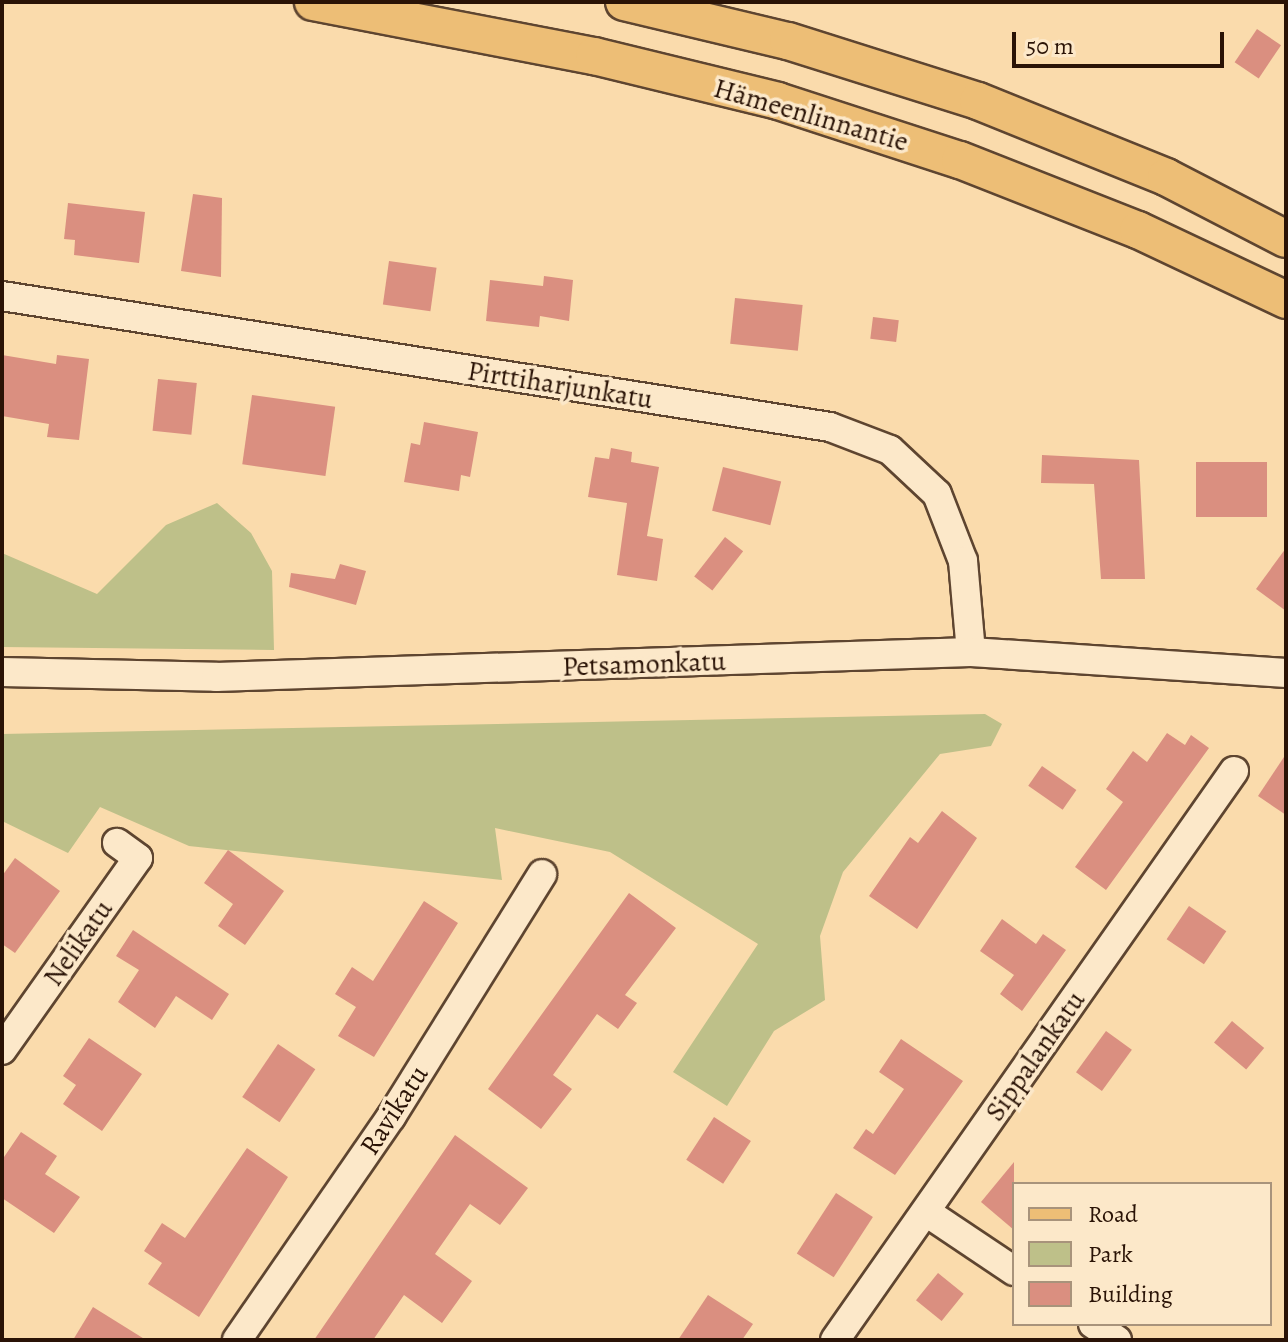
<!DOCTYPE html>
<html>
<head>
<meta charset="utf-8">
<style>
  body { margin:0 }
  #map { position:relative; width:1288px; height:1342px; overflow:hidden; background:#fadbac; font-family:Alegreya,serif }
  div>[style] { position:absolute }
  .green>* { inset:0; background:#bec089 }
  .building>* { inset:0; background:#da8f80; transform-origin:0 0 }
  .roads { filter:drop-shadow(2px 0 #5e4530) drop-shadow(-2px 0 #5e4530) drop-shadow(0 2px #5e4530) drop-shadow(0 -2px #5e4530) }
  .minor>* { height:28px; margin:-14px; padding:0 14px; transform-origin:14px; border-radius:14px; background:#fce8c9 }
  .major>* { height:36px; margin:-18px; padding:0 18px; transform-origin:18px; border-radius:18px; background:#edbe76 }
  span { translate:-50% -50%; white-space:nowrap; text-align:center; line-height:1.15; -webkit-text-stroke:7px #fce8c9; paint-order:stroke }
  .street-label { font-size:28px; color:#2a1306 }
  .frame { position:absolute; inset:0; border:4px solid #2a1306; pointer-events:none }
  .legend { position:absolute; left:1012px; top:1182px; width:260px; height:144px; box-sizing:border-box; background:#fce8c9; border:2px solid #a8937b; margin:0; padding:10px 14px; list-style:none; font-size:24px; color:#2a1306 }
  .legend li { display:flex; align-items:center; gap:16px; height:40px }
  .legend b { width:40px; border:2px solid #a8937b }
  .scale { position:absolute; left:1012px; top:32px; width:212px; height:36px; box-sizing:border-box; border:4px solid #2a1306; border-top:0; padding-left:10px; font-size:24px; line-height:28px; white-space:nowrap; color:#2a1306; -webkit-text-stroke:6px #fce8c9; paint-order:stroke }
</style>
</head>
<body>
<div id="map">
  <div class="green">
    <div style="clip-path:polygon(217px 503px,251px 533px,272px 571px,274px 650px,2px 647px,2px 553px,97px 594px,166px 525px)"></div>
    <div style="clip-path:polygon(985px 714px,1002px 724px,991px 746px,940px 754px,843px 872px,820px 936px,825px 1000px,774px 1031px,727px 1106px,673px 1072px,758px 944px,610px 852px,495px 828px,502px 880px,189px 846px,100px 807px,68px 853px,2px 821px,2px 734px)"></div>
  </div>
  <div class="building">
    <div style="left:1257px;top:29px;width:29px;height:40px;rotate:34deg"></div>
    <div style="clip-path:polygon(193px 194px,222px 198px,221px 277px,181px 271px)"></div>
    <div style="clip-path:polygon(68px 203px,145px 212px,139px 263px,74px 255px,75px 240px,64px 239px)"></div>
    <div style="left:389px;top:261px;width:48px;height:44px;rotate:8deg"></div>
    <div style="clip-path:polygon(544px 276px,573px 280px,569px 321px,540px 316px,539px 327px,486px 321px,490px 280px,543px 286px)"></div>
    <div style="left:735px;top:298px;width:68px;height:46px;rotate:6deg"></div>
    <div style="left:873px;top:317px;width:26px;height:22px;rotate:7deg"></div>
    <div style="clip-path:polygon(2px 355px,56px 364px,57px 355px,89px 359px,79px 440px,47px 437px,49px 424px,2px 416px)"></div>
    <div style="left:158px;top:379px;width:39px;height:52px;rotate:6deg"></div>
    <div style="left:252px;top:395px;width:84px;height:70px;rotate:8deg"></div>
    <div style="clip-path:polygon(424px 422px,478px 432px,470px 477px,461px 475px,459px 491px,404px 482px,411px 443px,420px 445px)"></div>
    <div style="clip-path:polygon(611px 448px,632px 452px,631px 462px,659px 467px,647px 536px,663px 539px,657px 581px,617px 575px,627px 503px,588px 497px,595px 457px,609px 459px)"></div>
    <div style="clip-path:polygon(1042px 455px,1139px 460px,1145px 579px,1101px 579px,1094px 484px,1041px 483px)"></div>
    <div style="left:1196px;top:462px;width:71px;height:55px"></div>
    <div style="left:723px;top:467px;width:60px;height:45px;rotate:14deg"></div>
    <div style="left:725px;top:537px;width:23px;height:50px;rotate:38deg"></div>
    <div style="clip-path:polygon(1286px 548px,1286px 611px,1256px 589px)"></div>
    <div style="clip-path:polygon(340px 564px,366px 571px,356px 605px,289px 587px,291px 573px,335px 579px)"></div>
    <div style="clip-path:polygon(1167px 733px,1185px 745px,1191px 735px,1209px 748px,1106px 890px,1075px 867px,1123px 802px,1106px 789px,1133px 751px,1147px 762px)"></div>
    <div style="clip-path:polygon(1286px 754px,1286px 815px,1258px 796px)"></div>
    <div style="left:1042px;top:766px;width:42px;height:24px;rotate:35deg"></div>
    <div style="clip-path:polygon(942px 811px,977px 838px,917px 929px,869px 896px,910px 837px,918px 843px)"></div>
    <div style="clip-path:polygon(228px 850px,284px 891px,245px 945px,218px 926px,233px 904px,204px 883px)"></div>
    <div style="clip-path:polygon(15px 858px,60px 891px,15px 953px,2px 944px,2px 876px)"></div>
    <div style="clip-path:polygon(629px 893px,676px 928px,625px 995px,637px 1003px,618px 1029px,597px 1014px,553px 1075px,572px 1089px,541px 1129px,488px 1089px)"></div>
    <div style="clip-path:polygon(424px 901px,458px 923px,374px 1057px,338px 1036px,356px 1007px,335px 994px,352px 967px,373px 981px)"></div>
    <div style="left:1189px;top:906px;width:45px;height:40px;rotate:34deg"></div>
    <div style="clip-path:polygon(1002px 919px,1036px 944px,1043px 934px,1066px 950px,1022px 1011px,1000px 994px,1014px 975px,980px 951px)"></div>
    <div style="clip-path:polygon(133px 930px,229px 994px,212px 1020px,176px 996px,155px 1028px,118px 1002px,139px 970px,116px 956px)"></div>
    <div style="left:1232px;top:1021px;width:42px;height:28px;rotate:40deg"></div>
    <div style="left:1106px;top:1031px;width:32px;height:51px;rotate:36deg"></div>
    <div style="clip-path:polygon(89px 1038px,142px 1074px,102px 1131px,63px 1104px,76px 1085px,63px 1076px)"></div>
    <div style="clip-path:polygon(901px 1039px,963px 1081px,895px 1175px,853px 1148px,866px 1129px,873px 1134px,904px 1089px,879px 1072px)"></div>
    <div style="left:278px;top:1044px;width:45px;height:64px;rotate:34deg"></div>
    <div style="left:714px;top:1117px;width:44px;height:51px;rotate:33deg"></div>
    <div style="clip-path:polygon(21px 1132px,57px 1156px,45px 1174px,80px 1197px,54px 1233px,2px 1198px,2px 1160px)"></div>
    <div style="clip-path:polygon(455px 1135px,528px 1188px,500px 1225px,470px 1204px,435px 1254px,472px 1281px,442px 1323px,404px 1295px,373px 1340px,314px 1340px)"></div>
    <div style="clip-path:polygon(247px 1148px,288px 1177px,199px 1317px,148px 1284px,162px 1263px,144px 1251px,162px 1223px,185px 1238px)"></div>
    <div style="clip-path:polygon(1014px 1162px,1014px 1230px,981px 1202px)"></div>
    <div style="left:836px;top:1193px;width:44px;height:72px;rotate:33deg"></div>
    <div style="left:938px;top:1273px;width:33px;height:35px;rotate:39deg"></div>
    <div style="clip-path:polygon(708px 1295px,753px 1324px,742px 1340px,678px 1340px)"></div>
    <div style="clip-path:polygon(93px 1307px,146px 1340px,73px 1340px)"></div>
  </div>
  <div class="roads">
    <div class="minor">
      <div style="left:2px;top:296px;width:838px;rotate:8.99deg"></div>
      <div style="left:830px;top:427px;width:64px;rotate:21deg"></div>
      <div style="left:890px;top:450px;width:64px;rotate:43.1deg"></div>
      <div style="left:937px;top:494px;width:72px;rotate:68.8deg"></div>
      <div style="left:963px;top:561px;width:91px;rotate:85deg"></div>
      <div style="left:2px;top:672px;width:214px;rotate:1.3deg"></div>
      <div style="left:216px;top:677px;width:755px;rotate:-1.9deg"></div>
      <div style="left:971px;top:652px;width:316px;rotate:3.8deg"></div>
      <div style="left:2px;top:1050px;width:235px;rotate:-54.7deg"></div>
      <div style="left:138px;top:858px;width:26px;rotate:-144deg"></div>
      <div style="left:926px;top:1212px;width:106px;rotate:33.8deg"></div>
      <div style="left:1093px;top:1324px;width:29px;rotate:34deg"></div>
      <div style="left:237px;top:1340px;width:271px;rotate:-55.4deg"></div>
      <div style="left:391px;top:1117px;width:286px;rotate:-58.1deg"></div>
      <div style="left:835px;top:1340px;width:695px;rotate:-54.96deg"></div>
    </div>
    <div class="major">
      <div style="left:313px;top:2px;width:286px;rotate:10.9deg"></div>
      <div style="left:594px;top:56px;width:189px;rotate:13.7deg"></div>
      <div style="left:778px;top:101px;width:191px;rotate:18deg"></div>
      <div style="left:960px;top:160px;width:191px;rotate:21.5deg"></div>
      <div style="left:1138px;top:230px;width:164px;rotate:25.3deg"></div>
      <div style="left:624px;top:2px;width:169px;rotate:13.4deg"></div>
      <div style="left:788px;top:41px;width:199px;rotate:17.5deg"></div>
      <div style="left:978px;top:101px;width:203px;rotate:22deg"></div>
      <div style="left:1166px;top:177px;width:135px;rotate:27.3deg"></div>
    </div>
  </div>
  <div class="street-label">
    <span style="left:811px;top:115px;rotate:16deg">Hämeenlinnantie</span>
    <span style="left:560px;top:385px;rotate:9deg">Pirttiharjunkatu</span>
    <span style="left:644px;top:664px;rotate:-2deg">Petsamonkatu</span>
    <span style="left:78px;top:943px;rotate:-55deg">Nelikatu</span>
    <span style="left:1035px;top:1056px;rotate:-55deg">Sippalankatu</span>
    <span style="left:394px;top:1110px;rotate:-57deg">Ravikatu</span>
  </div>
  <div class="frame"></div>
  <ul class="legend">
  <li><b style="height:10px;background:#edbe76"></b>Road</li>
  <li><b style="height:22px;background:#bec089"></b>Park</li>
  <li><b style="height:22px;background:#da8f80"></b>Building</li>
  </ul>
  <div class="scale">50 m</div>
</div>
</body>
</html>
